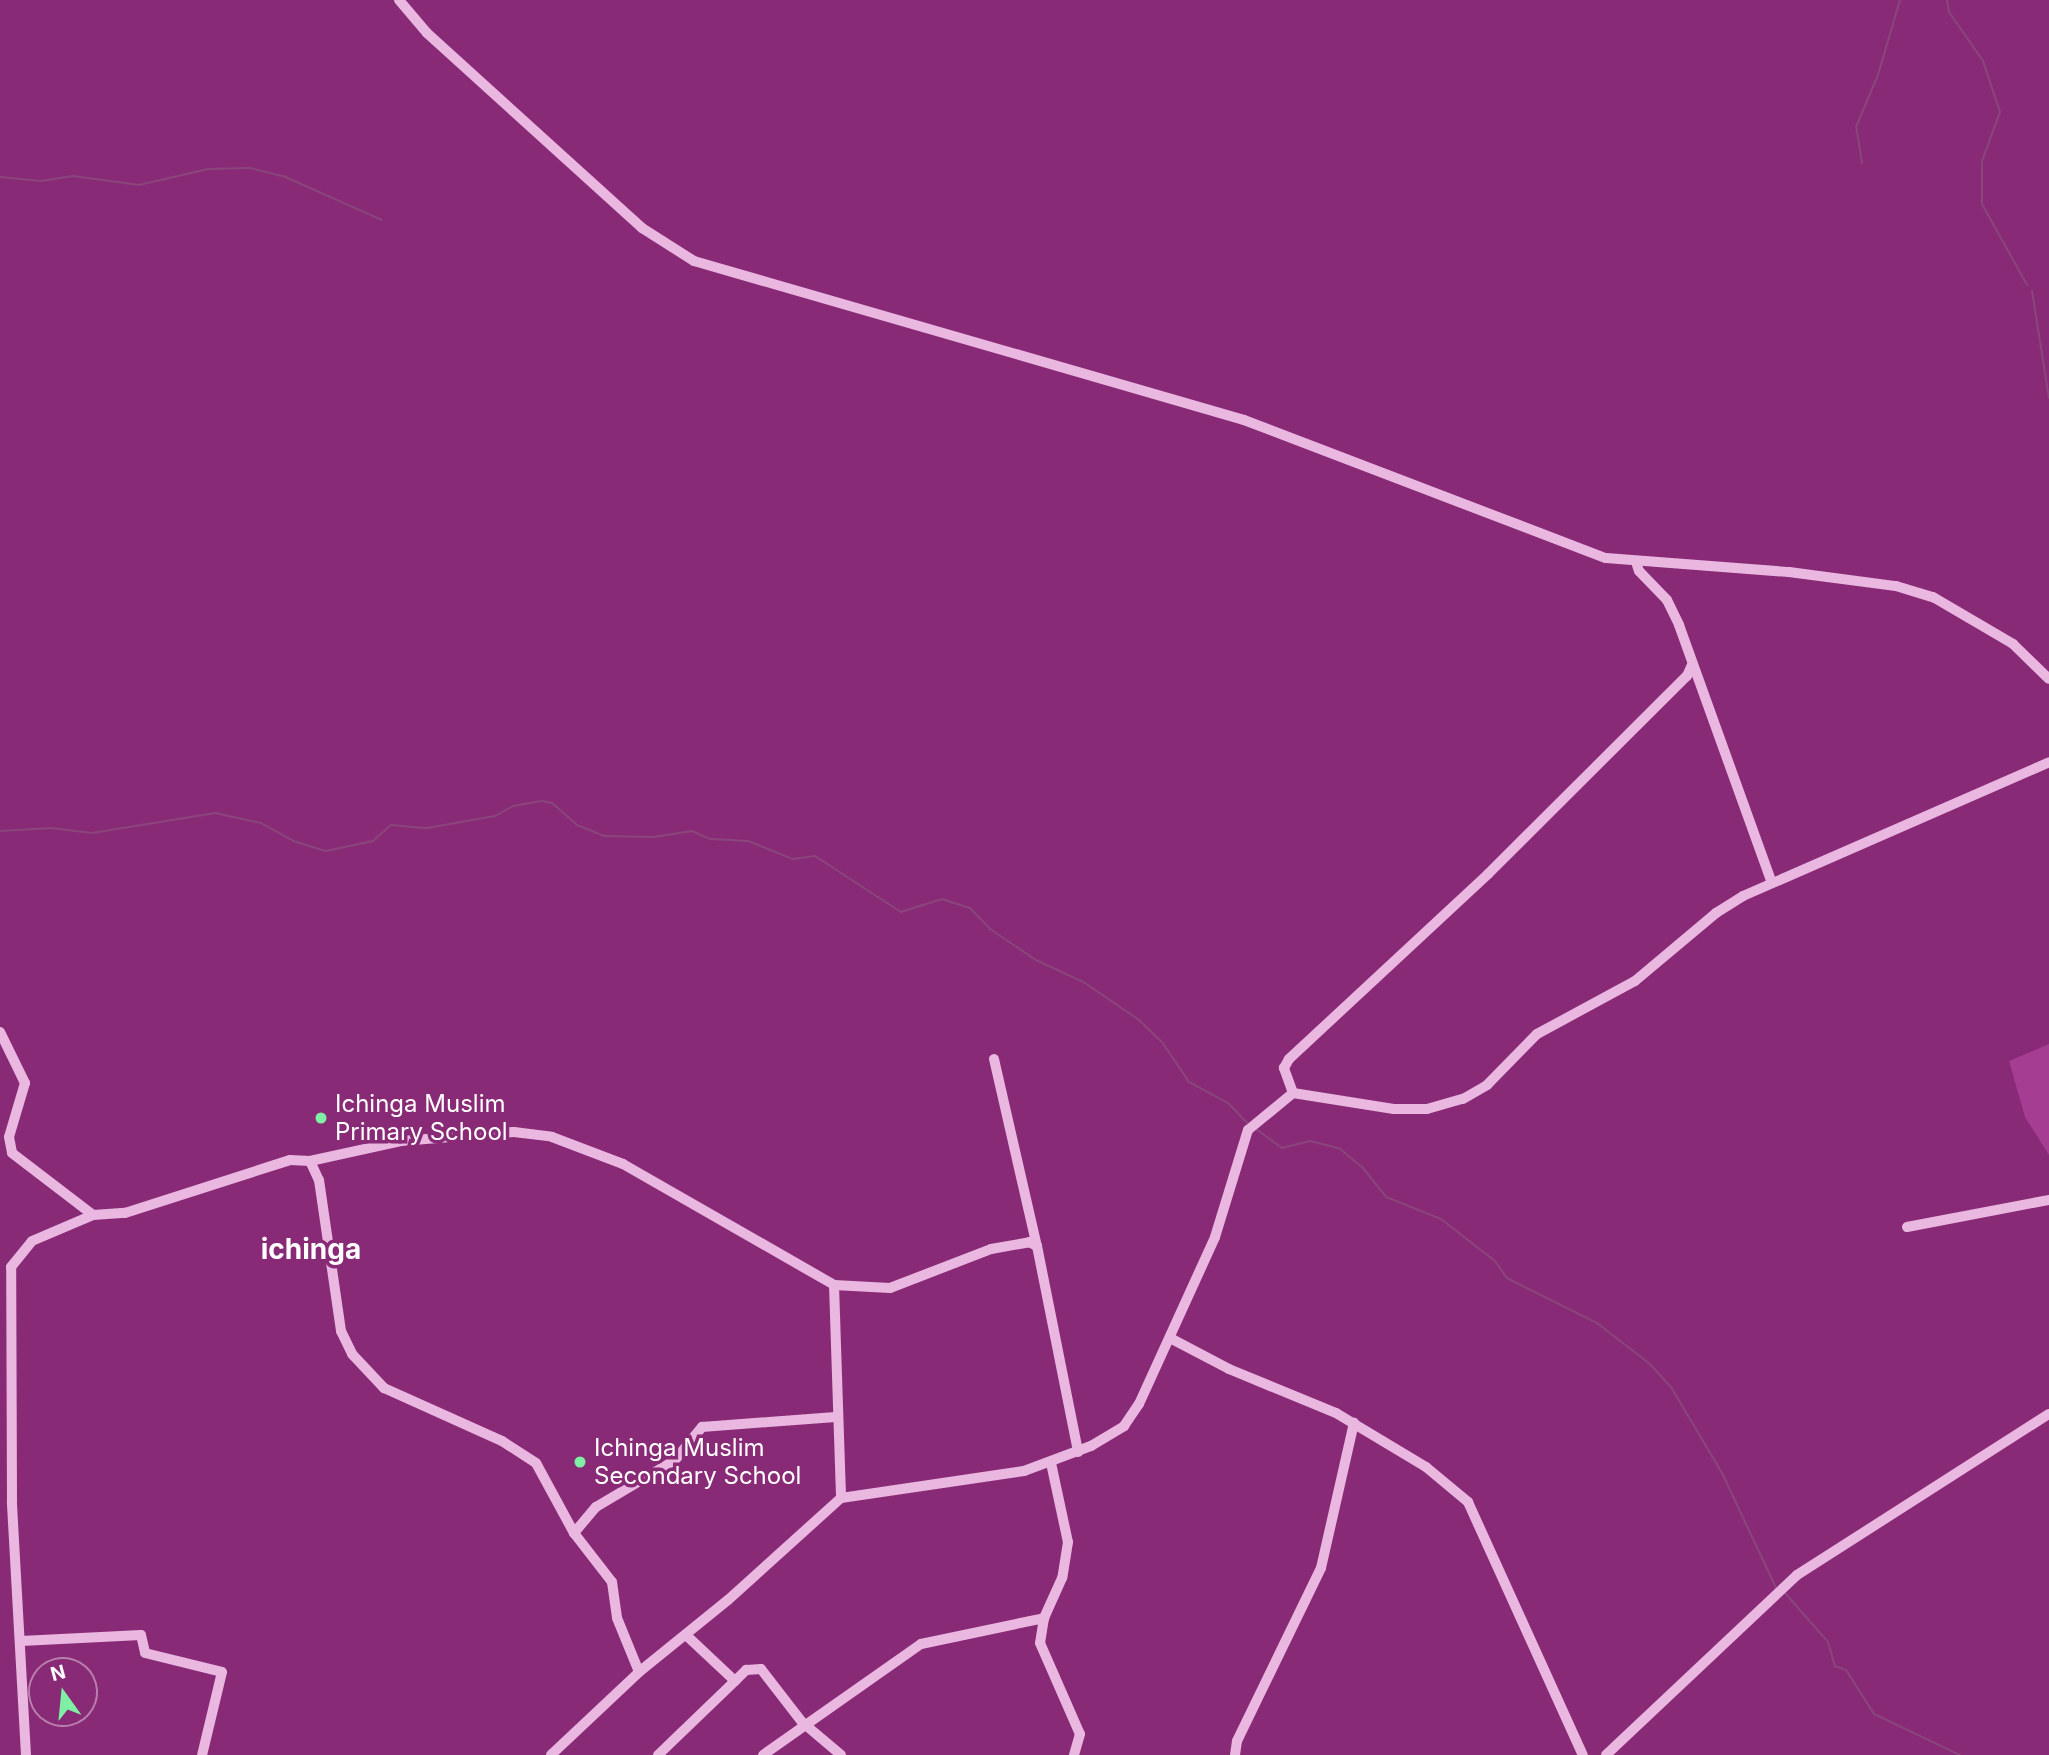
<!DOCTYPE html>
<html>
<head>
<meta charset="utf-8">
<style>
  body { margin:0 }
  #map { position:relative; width:2049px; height:1755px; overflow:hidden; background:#892a76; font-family:Inter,sans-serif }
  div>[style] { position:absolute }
  .green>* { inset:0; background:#a53e92 }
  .stream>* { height:2px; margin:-1px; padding:0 1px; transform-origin:1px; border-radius:1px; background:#8a467c }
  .minor>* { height:10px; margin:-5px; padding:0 5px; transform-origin:5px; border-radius:5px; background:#e9b7e0 }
  .dots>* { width:19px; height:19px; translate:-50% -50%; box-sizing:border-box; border:4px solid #892a76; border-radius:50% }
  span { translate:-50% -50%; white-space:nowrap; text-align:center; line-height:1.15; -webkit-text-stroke:7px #892a76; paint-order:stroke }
  .poi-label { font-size:24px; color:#fff }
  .left { translate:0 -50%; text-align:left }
  .quarter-label { font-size:28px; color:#fff; font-weight:700 }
  .north { position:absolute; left:28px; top:1657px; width:70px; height:70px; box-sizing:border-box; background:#892a76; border:2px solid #b87fad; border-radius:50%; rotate:345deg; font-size:19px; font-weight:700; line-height:28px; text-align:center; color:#fff }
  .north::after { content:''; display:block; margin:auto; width:24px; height:32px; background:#7eefa5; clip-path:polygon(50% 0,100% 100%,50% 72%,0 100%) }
</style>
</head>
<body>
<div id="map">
  <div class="green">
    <div style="clip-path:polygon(2049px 1044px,2049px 1155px,2025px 1117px,2009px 1061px)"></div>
  </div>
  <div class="stream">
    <div style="left:1947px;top:0;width:12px;rotate:81deg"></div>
    <div style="left:1949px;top:12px;width:60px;rotate:55.2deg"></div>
    <div style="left:1983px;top:61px;width:54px;rotate:71.6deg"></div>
    <div style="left:2000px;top:112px;width:52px;rotate:110.2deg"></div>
    <div style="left:1982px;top:161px;width:43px;rotate:90deg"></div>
    <div style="left:1982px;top:204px;width:93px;rotate:60.9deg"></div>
    <div style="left:1862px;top:163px;width:36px;rotate:-99deg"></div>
    <div style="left:1856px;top:127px;width:56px;rotate:-67.1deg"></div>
    <div style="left:1878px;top:75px;width:78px;rotate:-73.7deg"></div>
    <div style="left:0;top:177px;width:41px;rotate:5.6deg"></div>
    <div style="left:41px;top:181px;width:32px;rotate:-9deg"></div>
    <div style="left:73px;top:176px;width:67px;rotate:7.8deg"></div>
    <div style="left:139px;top:185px;width:71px;rotate:-13.1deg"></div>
    <div style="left:208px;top:169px;width:42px;rotate:-1.4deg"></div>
    <div style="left:250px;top:168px;width:34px;rotate:14deg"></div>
    <div style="left:283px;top:176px;width:108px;rotate:24deg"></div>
    <div style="left:2032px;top:291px;width:108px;rotate:81deg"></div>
    <div style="left:0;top:831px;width:52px;rotate:-3.3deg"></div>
    <div style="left:52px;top:828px;width:40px;rotate:7.1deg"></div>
    <div style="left:92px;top:833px;width:125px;rotate:-9.2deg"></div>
    <div style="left:215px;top:813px;width:47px;rotate:12.3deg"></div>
    <div style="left:261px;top:823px;width:37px;rotate:29deg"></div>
    <div style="left:293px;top:841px;width:34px;rotate:17deg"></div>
    <div style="left:326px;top:851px;width:48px;rotate:-12deg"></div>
    <div style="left:373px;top:841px;width:24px;rotate:-42deg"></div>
    <div style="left:391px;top:825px;width:36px;rotate:5deg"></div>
    <div style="left:427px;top:828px;width:69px;rotate:-10deg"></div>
    <div style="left:495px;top:816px;width:21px;rotate:-29deg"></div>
    <div style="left:513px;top:806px;width:29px;rotate:-10deg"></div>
    <div style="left:542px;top:801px;width:10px;rotate:11deg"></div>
    <div style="left:552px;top:803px;width:33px;rotate:41deg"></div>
    <div style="left:577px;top:825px;width:29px;rotate:22deg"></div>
    <div style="left:604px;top:836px;width:50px;rotate:1.1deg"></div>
    <div style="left:654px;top:837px;width:38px;rotate:-9deg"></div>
    <div style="left:692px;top:831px;width:20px;rotate:24deg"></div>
    <div style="left:710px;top:839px;width:38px;rotate:3deg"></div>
    <div style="left:748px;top:841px;width:48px;rotate:21.8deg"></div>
    <div style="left:793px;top:859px;width:22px;rotate:-8deg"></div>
    <div style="left:815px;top:856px;width:103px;rotate:33.1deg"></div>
    <div style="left:901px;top:912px;width:43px;rotate:-17.6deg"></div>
    <div style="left:942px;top:899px;width:29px;rotate:18deg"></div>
    <div style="left:970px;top:908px;width:29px;rotate:46deg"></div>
    <div style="left:990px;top:929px;width:55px;rotate:34deg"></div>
    <div style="left:1036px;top:960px;width:54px;rotate:25.1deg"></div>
    <div style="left:1085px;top:983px;width:65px;rotate:34.4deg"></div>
    <div style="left:1139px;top:1020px;width:32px;rotate:44deg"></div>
    <div style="left:1162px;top:1042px;width:48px;rotate:56deg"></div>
    <div style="left:1189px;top:1082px;width:44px;rotate:28.3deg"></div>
    <div style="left:1228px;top:1103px;width:29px;rotate:46deg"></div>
    <div style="left:1256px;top:1129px;width:32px;rotate:36deg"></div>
    <div style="left:1282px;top:1148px;width:29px;rotate:-14deg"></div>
    <div style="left:1310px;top:1141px;width:30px;rotate:14deg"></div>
    <div style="left:1339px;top:1148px;width:30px;rotate:40deg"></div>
    <div style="left:1362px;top:1167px;width:38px;rotate:51deg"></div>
    <div style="left:1386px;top:1197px;width:59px;rotate:21.8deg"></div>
    <div style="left:1441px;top:1219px;width:68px;rotate:37.9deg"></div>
    <div style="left:1495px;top:1261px;width:21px;rotate:55deg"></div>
    <div style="left:1507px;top:1278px;width:101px;rotate:26.6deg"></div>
    <div style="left:1597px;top:1323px;width:67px;rotate:37.7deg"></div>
    <div style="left:1650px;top:1364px;width:31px;rotate:48deg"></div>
    <div style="left:1671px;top:1387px;width:100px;rotate:59.3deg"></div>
    <div style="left:1722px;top:1473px;width:127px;rotate:64.8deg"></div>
    <div style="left:1785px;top:1593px;width:65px;rotate:48.7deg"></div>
    <div style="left:1828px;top:1642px;width:25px;rotate:74deg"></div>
    <div style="left:1835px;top:1666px;width:12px;rotate:20deg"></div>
    <div style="left:1846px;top:1670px;width:52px;rotate:57.5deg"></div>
    <div style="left:1874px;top:1714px;width:95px;rotate:25.5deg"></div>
  </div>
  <div class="minor">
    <div style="left:399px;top:0;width:43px;rotate:49.7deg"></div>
    <div style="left:427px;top:33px;width:290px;rotate:42.2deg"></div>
    <div style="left:642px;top:228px;width:62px;rotate:32.4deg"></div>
    <div style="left:694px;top:261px;width:573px;rotate:16.12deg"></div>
    <div style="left:1244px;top:420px;width:387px;rotate:20.9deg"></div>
    <div style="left:1606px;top:558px;width:184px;rotate:4.4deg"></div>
    <div style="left:1789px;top:572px;width:108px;rotate:7.5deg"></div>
    <div style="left:1896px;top:586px;width:39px;rotate:17deg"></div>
    <div style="left:1933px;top:597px;width:93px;rotate:30.4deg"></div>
    <div style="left:2013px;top:644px;width:50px;rotate:44.2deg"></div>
    <div style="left:1636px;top:562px;width:9px;rotate:72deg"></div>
    <div style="left:1639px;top:571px;width:40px;rotate:46deg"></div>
    <div style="left:1667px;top:600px;width:28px;rotate:64deg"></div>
    <div style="left:1679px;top:625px;width:272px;rotate:70.2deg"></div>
    <div style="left:0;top:1032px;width:57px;rotate:63.9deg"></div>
    <div style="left:25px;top:1083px;width:56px;rotate:106.5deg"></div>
    <div style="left:9px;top:1137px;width:16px;rotate:79deg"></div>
    <div style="left:12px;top:1153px;width:102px;rotate:37.4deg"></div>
    <div style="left:93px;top:1215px;width:32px;rotate:-4deg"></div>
    <div style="left:125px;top:1213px;width:173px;rotate:-17.8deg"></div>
    <div style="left:290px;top:1160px;width:20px;rotate:3deg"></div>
    <div style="left:310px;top:1161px;width:21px;rotate:65deg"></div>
    <div style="left:319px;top:1180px;width:153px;rotate:81.7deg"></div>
    <div style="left:341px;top:1331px;width:25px;rotate:64deg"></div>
    <div style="left:352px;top:1354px;width:47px;rotate:46.7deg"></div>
    <div style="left:384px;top:1388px;width:129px;rotate:24.2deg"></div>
    <div style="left:502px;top:1441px;width:40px;rotate:32.9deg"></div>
    <div style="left:536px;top:1463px;width:80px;rotate:61.5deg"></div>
    <div style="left:574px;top:1533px;width:62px;rotate:52.2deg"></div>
    <div style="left:612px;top:1582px;width:36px;rotate:82deg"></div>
    <div style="left:617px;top:1618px;width:58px;rotate:67.8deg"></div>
    <div style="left:994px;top:1059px;width:192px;rotate:77.1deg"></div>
    <div style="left:1293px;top:1093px;width:27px;rotate:-110deg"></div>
    <div style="left:1284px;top:1068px;width:10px;rotate:-61deg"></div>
    <div style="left:1289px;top:1059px;width:272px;rotate:-42.9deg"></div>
    <div style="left:1488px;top:874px;width:281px;rotate:-44.9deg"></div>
    <div style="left:1687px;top:676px;width:12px;rotate:-66deg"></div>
    <div style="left:310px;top:1161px;width:93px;rotate:-12.4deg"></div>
    <div style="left:401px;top:1141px;width:113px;rotate:-4.6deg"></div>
    <div style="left:514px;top:1132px;width:38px;rotate:7deg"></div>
    <div style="left:552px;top:1137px;width:76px;rotate:20.8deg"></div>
    <div style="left:623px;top:1164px;width:243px;rotate:29.8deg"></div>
    <div style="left:834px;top:1285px;width:56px;rotate:3.1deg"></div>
    <div style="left:890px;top:1288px;width:108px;rotate:-21.1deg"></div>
    <div style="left:991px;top:1249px;width:39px;rotate:-10deg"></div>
    <div style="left:1029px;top:1242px;width:9px;rotate:27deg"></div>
    <div style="left:1037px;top:1246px;width:210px;rotate:78.7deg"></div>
    <div style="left:1907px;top:1227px;width:145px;rotate:-10.8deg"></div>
    <div style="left:834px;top:1285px;width:213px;rotate:88.1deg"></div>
    <div style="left:1170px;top:1338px;width:67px;rotate:27.7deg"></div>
    <div style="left:1229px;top:1369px;width:116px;rotate:22.4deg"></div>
    <div style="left:1336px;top:1413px;width:105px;rotate:31deg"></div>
    <div style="left:1426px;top:1467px;width:55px;rotate:39.8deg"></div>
    <div style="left:1468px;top:1502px;width:278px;rotate:65.6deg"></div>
    <div style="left:1051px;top:1463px;width:81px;rotate:77.9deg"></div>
    <div style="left:1068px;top:1542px;width:36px;rotate:99deg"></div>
    <div style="left:1062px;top:1578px;width:44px;rotate:114.2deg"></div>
    <div style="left:1044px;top:1618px;width:25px;rotate:99deg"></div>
    <div style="left:1040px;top:1643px;width:99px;rotate:66.3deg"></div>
    <div style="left:1080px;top:1734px;width:22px;rotate:106deg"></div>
    <div style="left:574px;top:1533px;width:34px;rotate:-50deg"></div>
    <div style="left:596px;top:1507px;width:92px;rotate:-30.7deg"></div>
    <div style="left:675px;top:1460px;width:43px;rotate:-50.7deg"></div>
    <div style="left:702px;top:1427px;width:134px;rotate:-4.3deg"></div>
    <div style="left:686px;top:1635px;width:67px;rotate:43.2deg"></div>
    <div style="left:735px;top:1681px;width:16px;rotate:-45deg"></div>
    <div style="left:746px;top:1670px;width:15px;rotate:-4deg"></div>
    <div style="left:761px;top:1669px;width:67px;rotate:52.3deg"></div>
    <div style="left:802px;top:1722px;width:51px;rotate:40.2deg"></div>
    <div style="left:21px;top:1641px;width:120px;rotate:-2.9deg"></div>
    <div style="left:141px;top:1635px;width:18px;rotate:77deg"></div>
    <div style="left:145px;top:1653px;width:79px;rotate:13.9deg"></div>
    <div style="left:222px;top:1672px;width:85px;rotate:103.5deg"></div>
    <div style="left:26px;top:1755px;width:254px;rotate:-93.2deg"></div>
    <div style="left:12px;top:1501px;width:234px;rotate:-90.2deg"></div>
    <div style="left:11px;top:1267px;width:33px;rotate:-51deg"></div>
    <div style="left:32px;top:1241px;width:66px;rotate:-23.1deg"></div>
    <div style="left:551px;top:1755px;width:121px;rotate:-43.3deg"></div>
    <div style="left:639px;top:1672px;width:114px;rotate:-39deg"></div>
    <div style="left:728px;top:1600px;width:152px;rotate:-42.1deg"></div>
    <div style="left:841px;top:1498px;width:185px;rotate:-8.4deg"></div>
    <div style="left:1024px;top:1471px;width:72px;rotate:-20.5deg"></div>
    <div style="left:1091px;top:1446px;width:39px;rotate:-31deg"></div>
    <div style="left:1124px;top:1426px;width:27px;rotate:-56deg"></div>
    <div style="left:1139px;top:1404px;width:183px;rotate:-65.5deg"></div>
    <div style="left:1215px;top:1237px;width:112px;rotate:-72.9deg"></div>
    <div style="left:1248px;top:1130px;width:58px;rotate:-39.4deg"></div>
    <div style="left:1293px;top:1093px;width:102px;rotate:9deg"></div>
    <div style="left:1394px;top:1109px;width:33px"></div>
    <div style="left:1427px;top:1109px;width:37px;rotate:-16deg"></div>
    <div style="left:1463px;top:1099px;width:28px;rotate:-30deg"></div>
    <div style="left:1487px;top:1085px;width:71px;rotate:-45.6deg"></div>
    <div style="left:1537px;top:1034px;width:111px;rotate:-28.4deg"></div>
    <div style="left:1635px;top:981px;width:106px;rotate:-40deg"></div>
    <div style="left:1716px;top:913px;width:32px;rotate:-32deg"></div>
    <div style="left:1743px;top:896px;width:334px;rotate:-23.6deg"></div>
    <div style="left:658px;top:1755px;width:107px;rotate:-43.9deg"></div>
    <div style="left:763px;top:1755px;width:193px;rotate:-35.1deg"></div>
    <div style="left:921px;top:1644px;width:126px;rotate:-11.9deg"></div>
    <div style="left:1235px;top:1755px;width:14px;rotate:-82deg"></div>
    <div style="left:1237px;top:1741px;width:192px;rotate:-64.1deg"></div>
    <div style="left:1321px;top:1568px;width:149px;rotate:-77.2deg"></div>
    <div style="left:1606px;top:1755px;width:262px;rotate:-43.3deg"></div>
    <div style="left:1797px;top:1575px;width:299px;rotate:-32.6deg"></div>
  </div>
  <div class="dots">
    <div style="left:321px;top:1118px;background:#7eefa5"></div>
    <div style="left:580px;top:1462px;background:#7eefa5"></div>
  </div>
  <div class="poi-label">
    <span class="left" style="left:335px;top:1118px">Ichinga Muslim<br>Primary School</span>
    <span class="left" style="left:594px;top:1462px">Ichinga Muslim<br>Secondary School</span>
  </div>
  <div class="quarter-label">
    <span style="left:311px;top:1249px">ichinga</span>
  </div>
  <div class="north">N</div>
</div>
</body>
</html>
